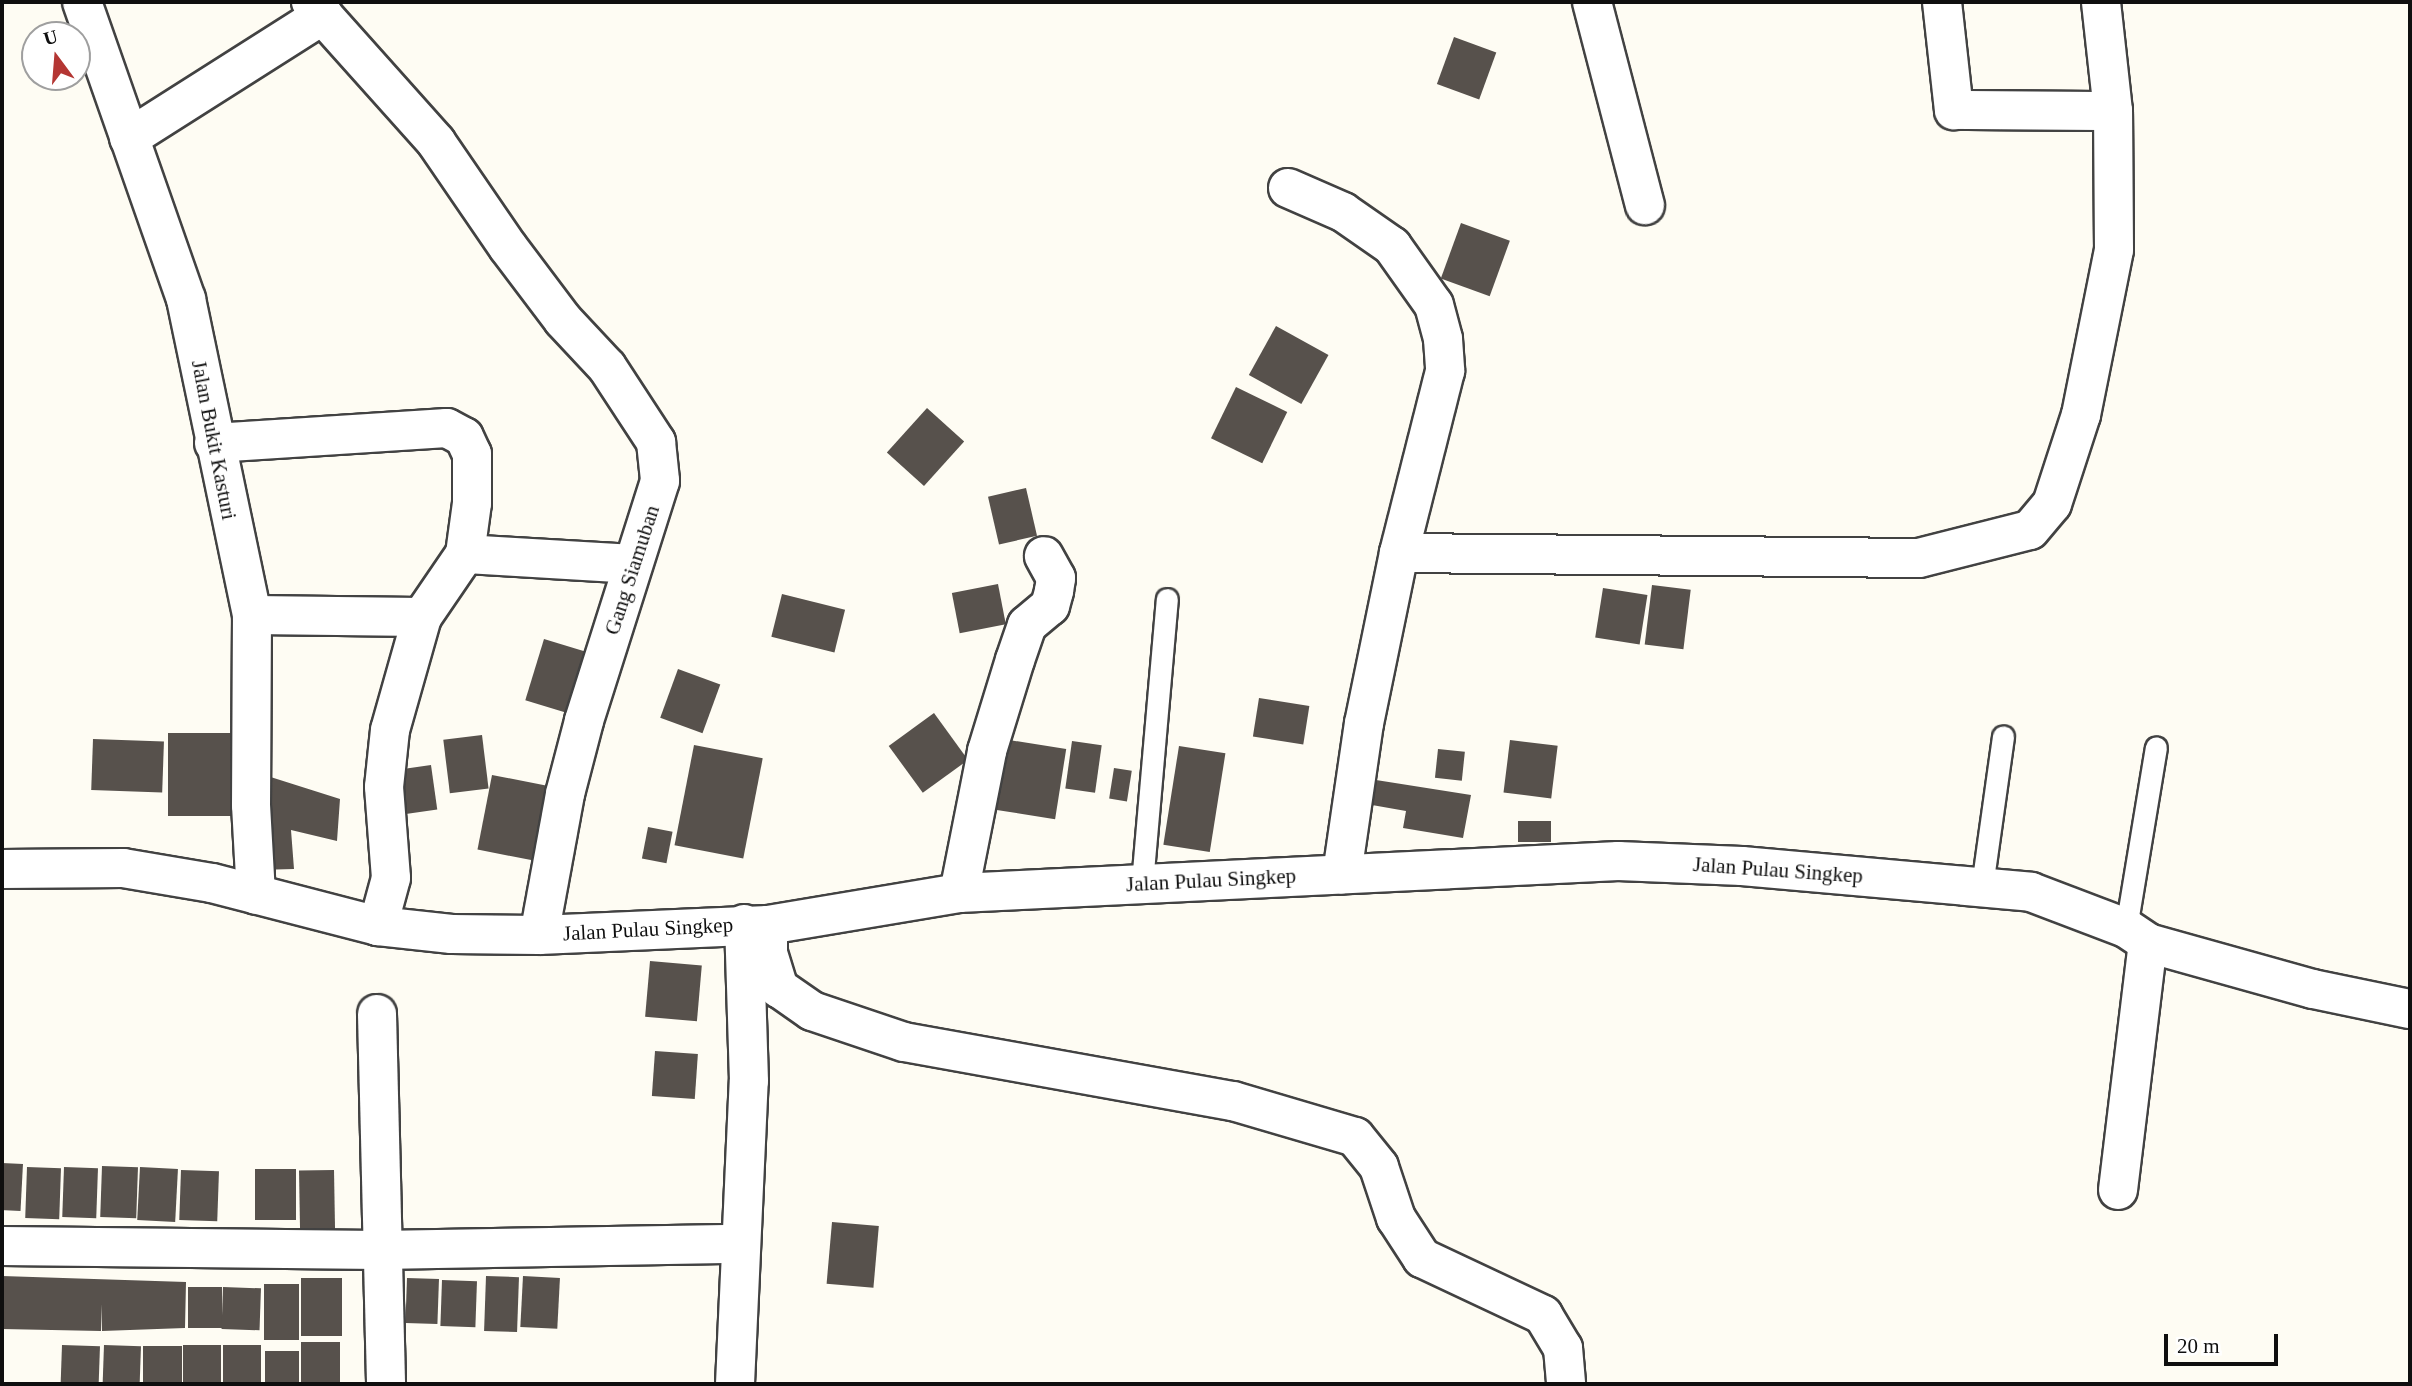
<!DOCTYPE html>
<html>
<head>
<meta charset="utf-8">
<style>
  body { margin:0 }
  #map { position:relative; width:2412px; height:1386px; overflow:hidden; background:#fefcf3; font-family:Georgia,serif }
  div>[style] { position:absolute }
  .building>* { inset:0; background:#57514c; transform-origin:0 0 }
  .roads { filter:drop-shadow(2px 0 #424242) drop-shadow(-2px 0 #424242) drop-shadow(0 2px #424242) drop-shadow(0 -2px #424242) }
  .service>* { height:21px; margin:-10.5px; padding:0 10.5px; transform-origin:10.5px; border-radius:10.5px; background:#fff }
  .minor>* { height:38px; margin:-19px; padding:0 19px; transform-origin:19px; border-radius:19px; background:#fff }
  .tertiary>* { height:38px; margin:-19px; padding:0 19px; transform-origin:19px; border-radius:19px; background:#fff }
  span { translate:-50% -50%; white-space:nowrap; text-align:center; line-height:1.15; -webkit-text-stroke:7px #fff; paint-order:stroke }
  .street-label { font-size:21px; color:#0f0f0f }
  .frame { position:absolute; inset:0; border:4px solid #0f0f0f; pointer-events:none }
  .north { position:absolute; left:21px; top:21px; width:70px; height:70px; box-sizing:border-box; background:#fff; border:2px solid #9f9f9f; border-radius:50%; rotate:344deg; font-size:19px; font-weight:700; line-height:28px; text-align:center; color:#0f0f0f }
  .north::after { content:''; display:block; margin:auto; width:24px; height:32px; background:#b43633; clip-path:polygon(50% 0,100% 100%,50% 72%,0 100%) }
  .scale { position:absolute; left:2164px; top:1334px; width:114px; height:32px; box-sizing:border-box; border:4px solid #0f0f0f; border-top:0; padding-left:9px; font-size:21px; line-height:24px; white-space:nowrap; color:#0f0f0f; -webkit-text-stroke:5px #fff; paint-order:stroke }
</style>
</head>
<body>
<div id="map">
  <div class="building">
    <div style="left:1454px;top:37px;width:45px;height:50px;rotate:20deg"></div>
    <div style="left:1461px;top:223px;width:52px;height:59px;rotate:20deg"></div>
    <div style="left:1276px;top:326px;width:60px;height:56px;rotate:29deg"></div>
    <div style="left:1236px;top:387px;width:57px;height:57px;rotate:26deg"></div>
    <div style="left:927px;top:408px;width:50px;height:60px;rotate:42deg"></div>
    <div style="left:1026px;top:488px;width:49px;height:39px;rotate:77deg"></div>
    <div style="left:998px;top:584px;width:41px;height:47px;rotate:79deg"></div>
    <div style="left:1652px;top:585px;width:39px;height:60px;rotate:7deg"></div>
    <div style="left:1603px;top:588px;width:45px;height:50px;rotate:9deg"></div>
    <div style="left:782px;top:594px;width:65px;height:44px;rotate:14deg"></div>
    <div style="left:544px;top:639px;width:55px;height:64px;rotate:17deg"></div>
    <div style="left:678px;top:669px;width:45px;height:52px;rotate:20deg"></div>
    <div style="left:1259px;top:698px;width:51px;height:39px;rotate:9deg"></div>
    <div style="left:934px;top:713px;width:58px;height:56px;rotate:54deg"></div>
    <div style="left:168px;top:733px;width:64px;height:83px"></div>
    <div style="left:482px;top:735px;width:54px;height:39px;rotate:83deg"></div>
    <div style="left:93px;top:739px;width:71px;height:51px;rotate:2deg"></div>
    <div style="left:1003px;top:739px;width:64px;height:71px;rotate:9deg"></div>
    <div style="left:1510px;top:740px;width:48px;height:53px;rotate:7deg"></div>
    <div style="left:1072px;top:741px;width:30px;height:48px;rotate:8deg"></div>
    <div style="left:694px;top:745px;width:70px;height:102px;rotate:11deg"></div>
    <div style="left:1179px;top:746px;width:47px;height:100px;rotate:9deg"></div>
    <div style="left:1438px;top:749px;width:27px;height:29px;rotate:6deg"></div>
    <div style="left:431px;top:765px;width:45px;height:37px;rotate:82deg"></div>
    <div style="left:1114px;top:768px;width:18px;height:31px;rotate:9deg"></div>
    <div style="clip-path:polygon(252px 771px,340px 799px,337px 841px,291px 830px,294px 869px,257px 870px)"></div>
    <div style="left:492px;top:775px;width:69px;height:76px;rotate:11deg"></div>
    <div style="clip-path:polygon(1376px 780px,1471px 795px,1463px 838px,1403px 828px,1406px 811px,1372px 805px)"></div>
    <div style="left:1518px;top:821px;width:33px;height:21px"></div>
    <div style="left:648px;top:827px;width:25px;height:32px;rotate:11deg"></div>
    <div style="left:650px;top:961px;width:52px;height:56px;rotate:5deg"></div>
    <div style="left:655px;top:1051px;width:43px;height:45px;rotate:4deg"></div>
    <div style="left:2px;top:1163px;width:21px;height:47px;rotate:3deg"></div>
    <div style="left:102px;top:1166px;width:36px;height:51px;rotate:2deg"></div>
    <div style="left:27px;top:1167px;width:34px;height:51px;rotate:2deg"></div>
    <div style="left:64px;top:1167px;width:34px;height:50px;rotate:2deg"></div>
    <div style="left:140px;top:1167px;width:38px;height:53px;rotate:3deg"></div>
    <div style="left:296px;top:1169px;width:51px;height:41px;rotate:90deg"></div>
    <div style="left:181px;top:1170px;width:38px;height:50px;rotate:2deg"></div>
    <div style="left:334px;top:1170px;width:60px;height:35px;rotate:89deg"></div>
    <div style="left:832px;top:1222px;width:47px;height:62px;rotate:5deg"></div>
    <div style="clip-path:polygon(2px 1276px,186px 1282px,185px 1328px,102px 1331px,102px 1304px,101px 1331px,2px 1329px)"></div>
    <div style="left:486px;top:1276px;width:33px;height:55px;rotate:2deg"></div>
    <div style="left:523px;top:1276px;width:37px;height:51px;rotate:3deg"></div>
    <div style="left:342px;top:1278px;width:58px;height:41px;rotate:90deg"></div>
    <div style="left:407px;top:1278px;width:32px;height:45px;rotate:2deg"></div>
    <div style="left:442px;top:1280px;width:35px;height:46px;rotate:2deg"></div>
    <div style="left:264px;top:1284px;width:35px;height:56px"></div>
    <div style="left:188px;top:1287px;width:34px;height:41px"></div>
    <div style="left:223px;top:1287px;width:38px;height:42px;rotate:2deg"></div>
    <div style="left:301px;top:1342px;width:39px;height:42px"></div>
    <div style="left:62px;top:1345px;width:38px;height:39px;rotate:2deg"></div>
    <div style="left:104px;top:1345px;width:37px;height:39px;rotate:2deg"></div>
    <div style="left:183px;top:1345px;width:38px;height:39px"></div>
    <div style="left:223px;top:1345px;width:38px;height:39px"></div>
    <div style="left:143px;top:1346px;width:39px;height:38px"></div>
    <div style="left:299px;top:1351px;width:33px;height:34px;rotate:90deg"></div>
  </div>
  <div class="roads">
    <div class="service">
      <div style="left:1142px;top:883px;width:285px;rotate:-85deg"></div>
      <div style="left:1982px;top:886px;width:151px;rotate:-82deg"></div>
      <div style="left:2126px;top:928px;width:183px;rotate:-80.6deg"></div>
    </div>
    <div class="minor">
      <div style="left:82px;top:2px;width:315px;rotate:70.7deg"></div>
      <div style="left:186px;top:299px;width:323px;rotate:78.2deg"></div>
      <div style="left:252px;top:615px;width:190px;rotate:90.3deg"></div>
      <div style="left:251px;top:805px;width:90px;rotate:86.8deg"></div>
      <div style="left:311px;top:2px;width:188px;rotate:48.2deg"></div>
      <div style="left:436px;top:142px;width:127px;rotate:55.6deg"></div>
      <div style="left:508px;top:247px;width:91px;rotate:53deg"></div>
      <div style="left:563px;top:320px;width:64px;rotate:46.9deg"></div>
      <div style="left:607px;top:367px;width:90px;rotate:56.8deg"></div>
      <div style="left:656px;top:442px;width:39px;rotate:84deg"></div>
      <div style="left:660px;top:481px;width:252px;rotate:107.6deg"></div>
      <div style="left:584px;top:721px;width:75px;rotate:104.6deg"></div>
      <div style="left:565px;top:794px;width:143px;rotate:100.4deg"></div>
      <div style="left:1592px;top:2px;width:210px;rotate:75.4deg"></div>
      <div style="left:1942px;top:2px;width:109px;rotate:83.7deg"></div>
      <div style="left:1954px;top:110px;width:159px;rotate:0.4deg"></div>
      <div style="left:129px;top:138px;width:230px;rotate:-32.4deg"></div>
      <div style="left:1288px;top:188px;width:60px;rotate:23.6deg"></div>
      <div style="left:1343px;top:212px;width:60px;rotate:34.8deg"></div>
      <div style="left:1392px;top:246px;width:72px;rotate:54.6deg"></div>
      <div style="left:1434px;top:305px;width:35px;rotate:75deg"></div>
      <div style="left:1443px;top:339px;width:32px;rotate:86deg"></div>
      <div style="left:1445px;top:371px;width:188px;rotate:104.2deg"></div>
      <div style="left:1399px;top:553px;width:174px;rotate:101.6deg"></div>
      <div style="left:1364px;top:723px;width:153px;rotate:98.3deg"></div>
      <div style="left:214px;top:443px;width:233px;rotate:-3.7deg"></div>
      <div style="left:447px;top:428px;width:19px;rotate:28deg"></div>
      <div style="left:464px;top:437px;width:19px;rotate:65deg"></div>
      <div style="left:472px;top:454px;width:49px;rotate:90deg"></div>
      <div style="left:472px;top:503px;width:51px;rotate:97.8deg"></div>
      <div style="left:465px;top:554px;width:76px;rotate:124.3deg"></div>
      <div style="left:422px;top:617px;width:117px;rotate:105.8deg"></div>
      <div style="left:390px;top:730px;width:57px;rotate:96deg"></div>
      <div style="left:384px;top:787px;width:91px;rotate:85.6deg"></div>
      <div style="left:391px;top:878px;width:50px;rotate:105.2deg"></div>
      <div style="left:1399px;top:553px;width:520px;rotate:0.55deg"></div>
      <div style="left:1919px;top:558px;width:114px;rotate:-14.2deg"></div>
      <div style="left:2030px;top:530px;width:34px;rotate:-50deg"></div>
      <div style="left:2052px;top:504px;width:94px;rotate:-72deg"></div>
      <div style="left:2081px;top:415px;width:168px;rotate:-78.7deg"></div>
      <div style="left:2114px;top:250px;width:139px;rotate:-90.4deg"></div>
      <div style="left:2113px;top:111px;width:110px;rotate:-96.3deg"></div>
      <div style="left:465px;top:554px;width:167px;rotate:3.4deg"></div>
      <div style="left:252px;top:615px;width:170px;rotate:0.7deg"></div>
      <div style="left:959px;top:893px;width:145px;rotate:-78.8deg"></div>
      <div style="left:987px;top:751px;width:95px;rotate:-72.9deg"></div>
      <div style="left:1015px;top:660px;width:37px;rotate:-71deg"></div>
      <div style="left:1027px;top:625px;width:30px;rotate:-40deg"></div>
      <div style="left:1050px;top:606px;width:16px;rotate:-75deg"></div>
      <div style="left:1054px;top:591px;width:13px;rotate:-81deg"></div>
      <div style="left:1056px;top:578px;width:25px;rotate:-119deg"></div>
      <div style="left:768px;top:925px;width:28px;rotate:90deg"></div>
      <div style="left:768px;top:953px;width:37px;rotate:73deg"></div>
      <div style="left:779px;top:988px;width:40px;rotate:34.9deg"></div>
      <div style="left:812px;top:1011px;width:97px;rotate:18.6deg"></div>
      <div style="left:904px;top:1042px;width:334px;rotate:10.2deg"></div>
      <div style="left:1233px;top:1101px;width:127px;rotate:16.4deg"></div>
      <div style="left:1355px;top:1137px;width:38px;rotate:51deg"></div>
      <div style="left:1379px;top:1167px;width:54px;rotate:71.6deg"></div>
      <div style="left:1396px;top:1218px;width:48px;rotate:57deg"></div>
      <div style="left:1422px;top:1258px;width:134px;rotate:25.2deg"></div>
      <div style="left:1543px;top:1315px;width:39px;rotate:59deg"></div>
      <div style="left:1563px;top:1348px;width:36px;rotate:85deg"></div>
      <div style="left:377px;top:1014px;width:370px;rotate:88.6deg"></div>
      <div style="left:2118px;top:1190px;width:249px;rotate:-83.1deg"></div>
      <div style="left:2px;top:1246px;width:378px;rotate:0.6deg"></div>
      <div style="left:380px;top:1250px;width:360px;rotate:-1deg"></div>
      <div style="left:735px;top:1384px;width:303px;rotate:-87.4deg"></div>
      <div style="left:749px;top:1081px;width:157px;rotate:-91.8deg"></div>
    </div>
    <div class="tertiary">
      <div style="left:2px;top:869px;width:121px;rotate:-0.5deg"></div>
      <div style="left:123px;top:868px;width:90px;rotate:9.6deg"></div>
      <div style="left:212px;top:883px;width:171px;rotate:14.5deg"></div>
      <div style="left:378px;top:926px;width:74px;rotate:6.2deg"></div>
      <div style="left:452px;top:934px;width:87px;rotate:0.7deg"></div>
      <div style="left:539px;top:935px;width:229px;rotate:-2.5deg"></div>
      <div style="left:768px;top:925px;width:194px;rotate:-9.5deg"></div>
      <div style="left:959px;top:893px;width:660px;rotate:-2.78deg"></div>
      <div style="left:1618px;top:861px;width:124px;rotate:2.3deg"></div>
      <div style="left:1742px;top:866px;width:290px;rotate:5.1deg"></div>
      <div style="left:2031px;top:892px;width:102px;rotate:20.8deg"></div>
      <div style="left:2126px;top:928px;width:27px;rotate:34deg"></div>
      <div style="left:2148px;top:943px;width:171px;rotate:15.6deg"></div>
      <div style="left:2313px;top:989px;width:99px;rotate:11.7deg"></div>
    </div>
  </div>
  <div class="street-label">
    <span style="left:214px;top:440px;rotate:79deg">Jalan Bukit Kasturi</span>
    <span style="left:632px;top:570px;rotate:-72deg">Gang Siamuban</span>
    <span style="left:1778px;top:870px;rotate:4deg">Jalan Pulau Singkep</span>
    <span style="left:1211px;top:880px;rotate:-3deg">Jalan Pulau Singkep</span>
    <span style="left:648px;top:929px;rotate:-3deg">Jalan Pulau Singkep</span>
  </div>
  <div class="frame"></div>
  <div class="north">U</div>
  <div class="scale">20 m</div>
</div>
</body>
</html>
